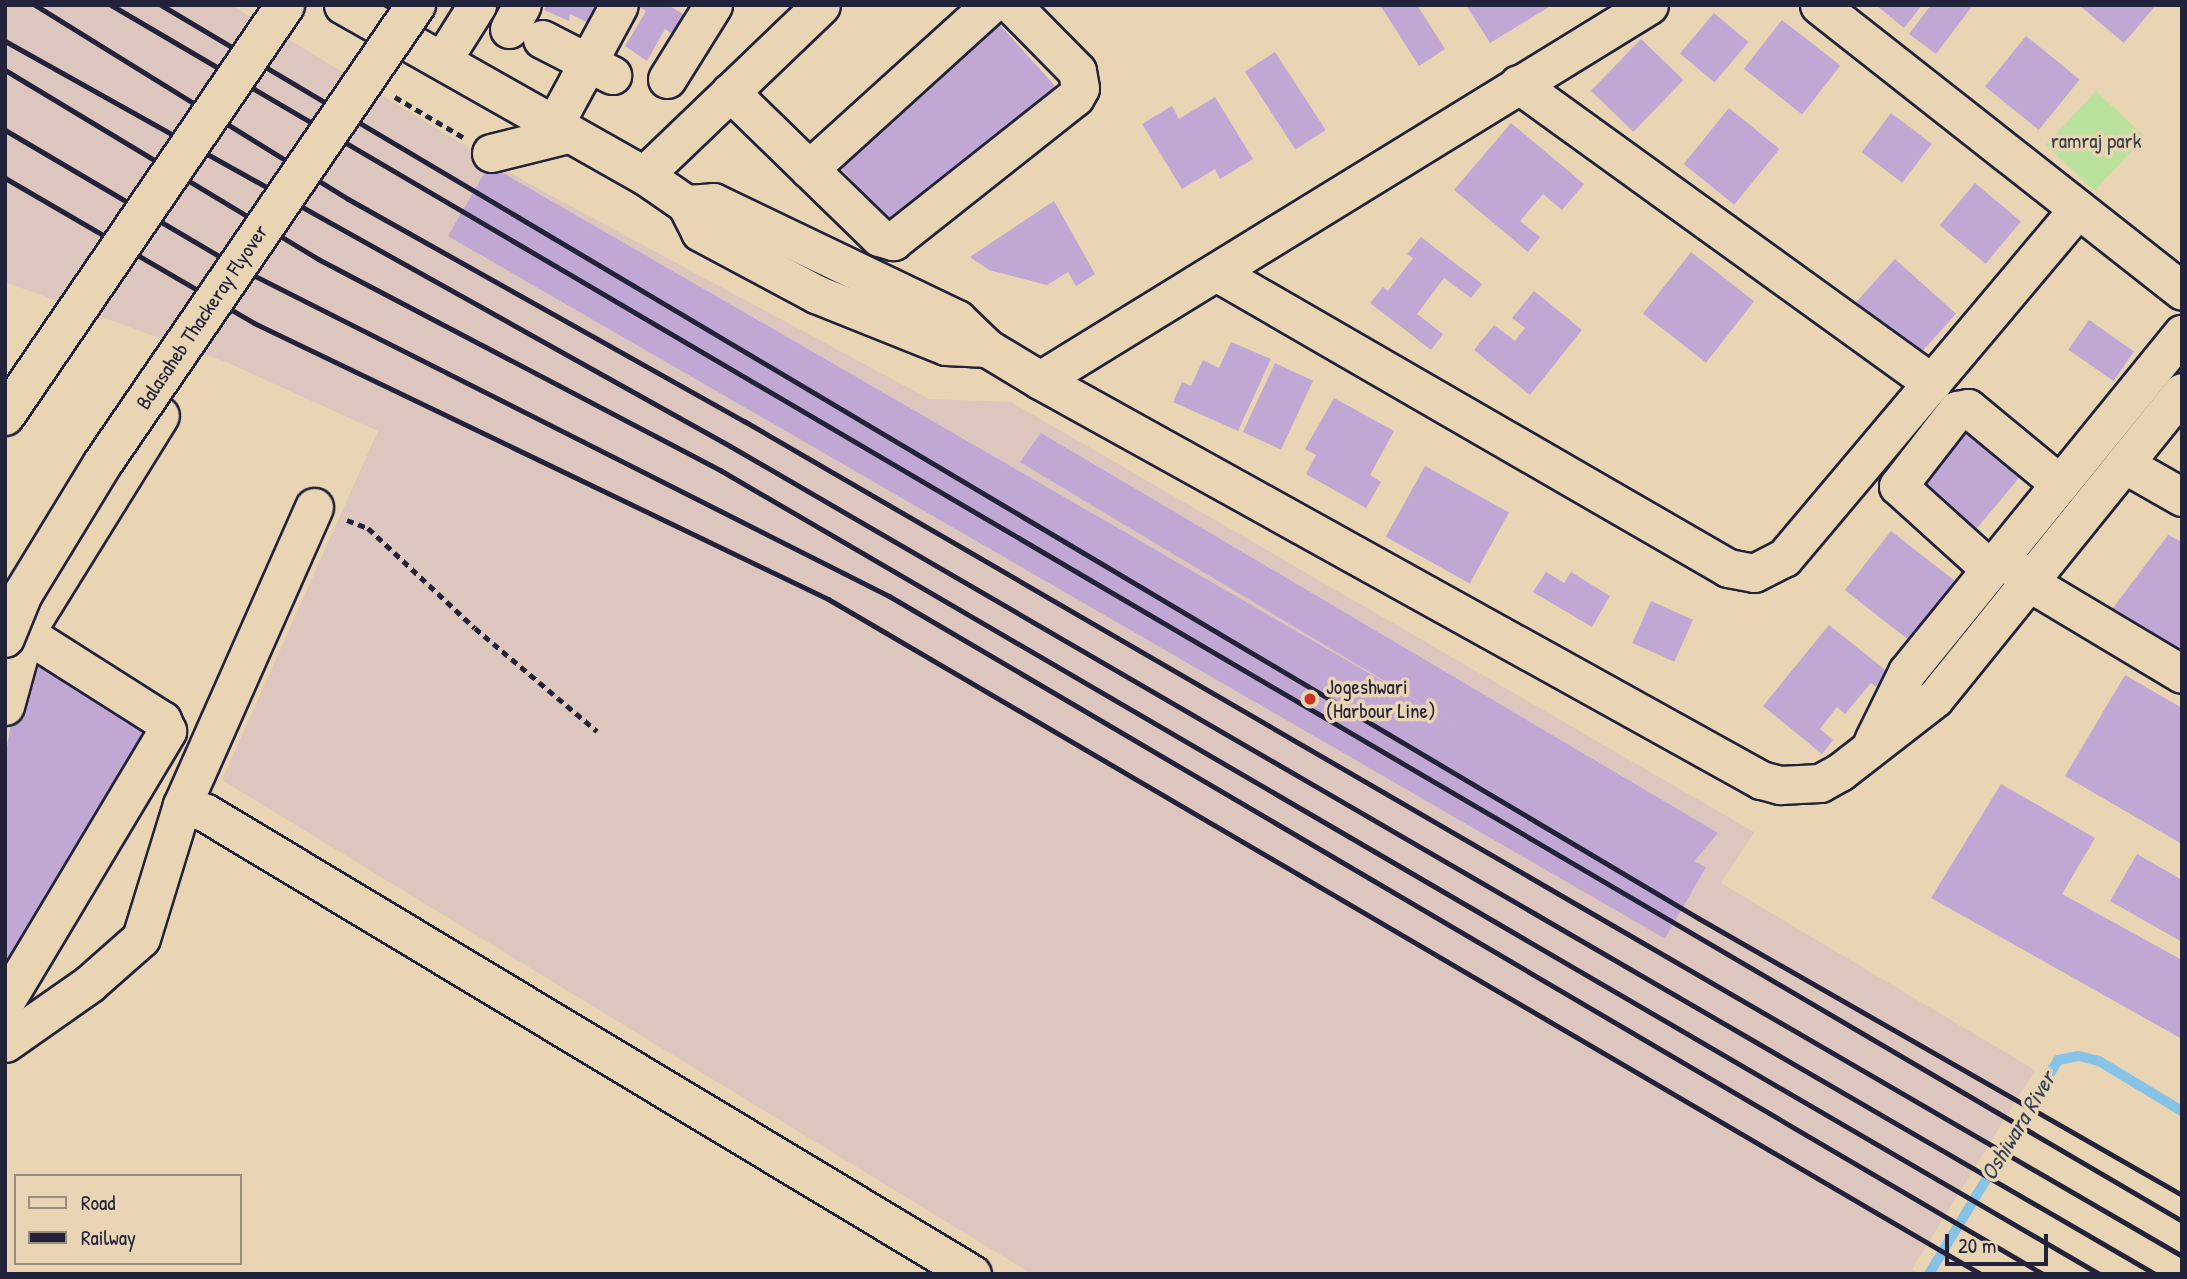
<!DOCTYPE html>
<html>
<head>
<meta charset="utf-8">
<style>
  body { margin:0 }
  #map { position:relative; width:2187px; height:1279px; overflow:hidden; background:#e9d4b3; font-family:"Patrick Hand",sans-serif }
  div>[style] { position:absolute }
  .built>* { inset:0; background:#ddc6bd }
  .green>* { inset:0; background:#bae29e; transform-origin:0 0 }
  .stream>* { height:10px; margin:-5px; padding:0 5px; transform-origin:5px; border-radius:5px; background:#87c3e7 }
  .building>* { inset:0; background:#c1a7d4; transform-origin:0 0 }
  .path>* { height:4.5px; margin-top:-2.25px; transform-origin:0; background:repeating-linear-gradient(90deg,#22223b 0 7px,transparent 0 12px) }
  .roads { filter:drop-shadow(2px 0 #22223b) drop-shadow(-2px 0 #22223b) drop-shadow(0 2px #22223b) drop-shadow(0 -2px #22223b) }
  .minor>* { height:37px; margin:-18.5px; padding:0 18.5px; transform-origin:18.5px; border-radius:18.5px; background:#e9d4b3 }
  .rail>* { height:5px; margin:-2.5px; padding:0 2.5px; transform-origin:2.5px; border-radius:2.5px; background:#22223b }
  .bridges { filter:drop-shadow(2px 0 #22223b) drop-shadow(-2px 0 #22223b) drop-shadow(0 2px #22223b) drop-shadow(0 -2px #22223b) }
  .major-bridge>* { height:38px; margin:-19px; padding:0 19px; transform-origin:19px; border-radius:19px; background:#e9d4b3 }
  .dots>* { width:19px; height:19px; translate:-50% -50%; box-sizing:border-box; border:4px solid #e9d4b3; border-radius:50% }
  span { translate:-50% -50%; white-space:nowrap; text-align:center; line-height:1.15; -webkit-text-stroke:7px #e9d4b3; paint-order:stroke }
  .park-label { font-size:21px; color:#393f4a }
  .street-label { font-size:21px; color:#22223b }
  .poi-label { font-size:21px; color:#22223b }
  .left { translate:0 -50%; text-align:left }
  .water-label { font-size:23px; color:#36425d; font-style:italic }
  .frame { position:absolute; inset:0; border:7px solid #22223b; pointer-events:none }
  .legend { position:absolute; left:14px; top:1174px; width:228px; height:91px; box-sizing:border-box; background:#e9d4b3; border:2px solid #998d83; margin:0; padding:9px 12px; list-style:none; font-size:21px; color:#22223b }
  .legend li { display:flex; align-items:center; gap:14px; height:35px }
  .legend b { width:35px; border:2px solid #998d83 }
  .scale { position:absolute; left:1945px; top:1234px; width:103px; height:32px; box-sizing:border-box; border:4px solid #22223b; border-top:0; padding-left:9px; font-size:21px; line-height:24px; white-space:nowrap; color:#22223b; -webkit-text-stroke:5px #e9d4b3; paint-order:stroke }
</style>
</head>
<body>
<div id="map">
  <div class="built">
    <div style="clip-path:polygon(5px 5px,231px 5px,526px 182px,929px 399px,1011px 402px,1754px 832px,1721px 883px,2035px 1070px,1912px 1269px,1919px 1274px,1032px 1274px,222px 780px,378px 431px,226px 362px,5px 282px)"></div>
  </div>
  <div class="green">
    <div style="left:2096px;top:91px;width:67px;height:74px;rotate:43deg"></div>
  </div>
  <div class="stream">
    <div style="left:1929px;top:1274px;width:250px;rotate:-58.9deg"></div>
    <div style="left:2058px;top:1060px;width:21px;rotate:-11deg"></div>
    <div style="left:2079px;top:1056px;width:21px;rotate:14deg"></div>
    <div style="left:2099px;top:1061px;width:97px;rotate:31.1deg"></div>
  </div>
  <div class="building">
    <div style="clip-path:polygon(546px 5px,605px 5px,595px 26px,570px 14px,569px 21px,544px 10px)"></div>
    <div style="clip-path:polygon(636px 5px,668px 5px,688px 17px,677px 37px,665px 29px,647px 61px,625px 46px,646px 11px)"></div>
    <div style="clip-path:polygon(1380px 5px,1417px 5px,1445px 49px,1419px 66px)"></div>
    <div style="clip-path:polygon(1466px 5px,1552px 5px,1490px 43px)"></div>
    <div style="clip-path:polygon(1876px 5px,1922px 5px,1904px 28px)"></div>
    <div style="clip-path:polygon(1931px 5px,1973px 5px,1936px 54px,1909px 34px)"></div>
    <div style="clip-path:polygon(2079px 5px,2156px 5px,2124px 43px)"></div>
    <div style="left:1714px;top:13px;width:45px;height:53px;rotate:40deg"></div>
    <div style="left:991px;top:15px;width:96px;height:214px;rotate:48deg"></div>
    <div style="left:1782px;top:20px;width:74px;height:62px;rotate:38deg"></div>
    <div style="left:2026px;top:36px;width:69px;height:65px;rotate:39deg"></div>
    <div style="left:1641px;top:39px;width:59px;height:72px;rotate:44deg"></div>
    <div style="left:1275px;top:52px;width:93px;height:36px;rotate:57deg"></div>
    <div style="clip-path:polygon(1215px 97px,1253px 159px,1220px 179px,1215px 169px,1182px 189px,1142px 124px,1172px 106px,1179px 119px)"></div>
    <div style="left:1729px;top:108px;width:65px;height:72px;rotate:39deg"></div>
    <div style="left:1891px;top:113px;width:51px;height:49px;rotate:37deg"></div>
    <div style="clip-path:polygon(1511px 123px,1584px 184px,1562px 210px,1543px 194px,1520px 221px,1540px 237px,1528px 252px,1454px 190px)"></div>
    <div style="left:489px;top:165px;width:1405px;height:82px;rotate:30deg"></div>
    <div style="left:1975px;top:183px;width:60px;height:55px;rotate:40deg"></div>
    <div style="clip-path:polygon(1054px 201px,1095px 274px,1076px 286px,1068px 272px,1047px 285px,989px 270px,970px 257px)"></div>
    <div style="clip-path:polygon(1421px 237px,1482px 284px,1471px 298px,1444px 278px,1417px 314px,1443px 334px,1431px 350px,1370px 303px,1383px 287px,1388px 291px,1413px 258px,1407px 254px)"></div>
    <div style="left:1691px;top:252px;width:80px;height:78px;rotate:38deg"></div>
    <div style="left:1895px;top:259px;width:82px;height:67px;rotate:42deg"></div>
    <div style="clip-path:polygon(1534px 291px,1582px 330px,1530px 395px,1474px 350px,1494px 325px,1515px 341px,1525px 328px,1512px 318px)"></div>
    <div style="left:2089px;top:320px;width:55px;height:36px;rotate:35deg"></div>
    <div style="clip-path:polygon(1231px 342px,1271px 359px,1238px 431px,1173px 402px,1182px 382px,1191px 386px,1203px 360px,1219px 368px)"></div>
    <div style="left:1275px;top:363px;width:42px;height:76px;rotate:25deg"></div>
    <div style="clip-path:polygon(1334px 398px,1394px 431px,1370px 475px,1381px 482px,1366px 508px,1306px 474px,1316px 455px,1305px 449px)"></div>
    <div style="left:1963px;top:414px;width:84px;height:95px;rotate:40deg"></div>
    <div style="clip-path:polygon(1041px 433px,1718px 833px,1691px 865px,1020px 462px)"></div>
    <div style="left:1425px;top:466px;width:96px;height:81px;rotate:29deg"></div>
    <div style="left:1891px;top:531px;width:88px;height:75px;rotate:38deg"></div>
    <div style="clip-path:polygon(2168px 535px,2182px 542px,2182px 656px,2110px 612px)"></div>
    <div style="clip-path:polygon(1546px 572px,1564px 583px,1571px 572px,1610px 596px,1592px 627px,1533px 592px)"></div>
    <div style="left:1651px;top:601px;width:46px;height:46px;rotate:24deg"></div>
    <div style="clip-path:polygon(1829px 625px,1888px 672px,1876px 687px,1871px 683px,1845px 714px,1837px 707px,1820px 729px,1833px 740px,1822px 754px,1763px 706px)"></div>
    <div style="clip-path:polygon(39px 658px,154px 726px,5px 993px,5px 759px,11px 723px)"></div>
    <div style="clip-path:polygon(2125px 675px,2182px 708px,2182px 844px,2065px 776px)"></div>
    <div style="clip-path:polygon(2001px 784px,2095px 838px,2062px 894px,2182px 960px,2182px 1039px,1931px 898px)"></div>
    <div style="clip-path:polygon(2137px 854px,2182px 880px,2182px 942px,2110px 901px)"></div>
  </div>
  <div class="path">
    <div style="left:395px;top:97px;width:79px;rotate:30.5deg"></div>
    <div style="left:347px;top:520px;width:22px;rotate:21deg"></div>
    <div style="left:368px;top:528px;width:146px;rotate:43.1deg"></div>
    <div style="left:475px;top:628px;width:160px;rotate:40.2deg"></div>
  </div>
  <div class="roads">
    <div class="minor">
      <div style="left:343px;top:5px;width:346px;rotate:29.5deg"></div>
      <div style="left:644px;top:175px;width:51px;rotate:34.6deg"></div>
      <div style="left:686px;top:204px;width:31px;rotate:63deg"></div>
      <div style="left:700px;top:232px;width:132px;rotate:28.1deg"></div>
      <div style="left:816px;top:294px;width:140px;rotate:21.8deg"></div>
      <div style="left:946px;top:346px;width:41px;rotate:2.8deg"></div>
      <div style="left:1819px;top:5px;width:462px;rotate:38.2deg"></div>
      <div style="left:509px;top:29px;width:27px;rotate:-62deg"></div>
      <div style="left:542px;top:39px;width:79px;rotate:27.2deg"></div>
      <div style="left:443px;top:59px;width:64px;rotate:-57.8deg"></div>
      <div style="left:667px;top:79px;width:87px;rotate:-58.1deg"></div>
      <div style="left:1518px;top:84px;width:511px;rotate:35.84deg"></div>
      <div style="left:730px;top:92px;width:208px;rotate:44.2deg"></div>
      <div style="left:879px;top:237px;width:15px;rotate:16deg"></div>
      <div style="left:893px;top:241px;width:232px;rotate:-38.4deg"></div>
      <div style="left:1075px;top:97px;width:10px;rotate:-61deg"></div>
      <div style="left:1080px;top:88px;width:17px;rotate:-100deg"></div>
      <div style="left:1077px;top:71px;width:93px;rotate:-134.6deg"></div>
      <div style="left:554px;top:125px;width:136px;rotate:-61.6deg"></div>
      <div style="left:491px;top:153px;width:79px;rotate:-13.9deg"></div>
      <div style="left:809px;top:169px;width:244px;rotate:-42.2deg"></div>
      <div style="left:644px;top:175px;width:245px;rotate:-43.8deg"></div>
      <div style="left:686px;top:204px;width:27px;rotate:-4deg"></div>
      <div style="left:713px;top:202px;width:271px;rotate:25.6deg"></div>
      <div style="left:957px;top:319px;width:42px;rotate:44deg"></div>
      <div style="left:987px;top:348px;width:62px;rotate:31.1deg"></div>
      <div style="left:1040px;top:380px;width:825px;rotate:29.02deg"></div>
      <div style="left:1761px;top:780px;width:20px;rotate:15deg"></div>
      <div style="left:1780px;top:785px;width:40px;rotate:-2.9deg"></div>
      <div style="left:1820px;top:783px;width:23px;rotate:-29deg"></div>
      <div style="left:1840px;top:772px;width:120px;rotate:-37.9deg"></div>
      <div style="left:1935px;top:698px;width:393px;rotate:-51.1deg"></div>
      <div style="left:1216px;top:272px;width:591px;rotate:30.03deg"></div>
      <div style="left:1728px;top:568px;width:26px;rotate:11deg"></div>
      <div style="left:1754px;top:573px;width:34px;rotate:-27deg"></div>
      <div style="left:1784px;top:558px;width:456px;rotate:-49.9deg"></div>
      <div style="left:1040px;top:380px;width:715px;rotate:-31.62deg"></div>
      <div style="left:2124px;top:464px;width:67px;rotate:29.6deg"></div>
      <div style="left:2012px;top:566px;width:30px;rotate:41deg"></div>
      <div style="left:2035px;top:586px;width:171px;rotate:30.9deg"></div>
      <div style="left:1990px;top:569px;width:124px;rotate:-137.9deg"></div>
      <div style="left:1898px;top:486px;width:96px;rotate:-52.2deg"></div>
      <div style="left:1957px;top:410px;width:11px;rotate:-10deg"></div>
      <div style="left:1968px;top:408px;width:119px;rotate:39.6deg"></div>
      <div style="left:5px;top:706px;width:76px;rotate:-74.7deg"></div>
      <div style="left:25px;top:633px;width:256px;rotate:-58.2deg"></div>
      <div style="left:1873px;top:741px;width:77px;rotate:-63.8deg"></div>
      <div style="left:1907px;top:672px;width:436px;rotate:-50.9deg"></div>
      <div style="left:182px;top:805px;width:326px;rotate:-66.1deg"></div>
      <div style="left:5px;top:1002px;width:316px;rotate:-59.1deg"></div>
      <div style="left:167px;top:731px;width:12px;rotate:-114deg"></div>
      <div style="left:162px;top:720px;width:162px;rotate:-147.6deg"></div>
      <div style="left:5px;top:1043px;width:103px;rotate:-35.1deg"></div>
      <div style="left:89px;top:984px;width:69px;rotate:-41.5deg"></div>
      <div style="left:141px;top:938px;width:139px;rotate:-72.9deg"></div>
      <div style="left:182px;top:805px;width:25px;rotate:18deg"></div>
      <div style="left:206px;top:813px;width:894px;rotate:31.04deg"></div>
    </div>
  </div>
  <div class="rail">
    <div style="left:35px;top:5px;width:368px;rotate:31.8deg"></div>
    <div style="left:348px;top:199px;width:454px;rotate:29.3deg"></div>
    <div style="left:744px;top:421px;width:1663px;rotate:30.14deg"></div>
    <div style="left:111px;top:5px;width:2402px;rotate:30.42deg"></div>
    <div style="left:161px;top:5px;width:1788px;rotate:30.71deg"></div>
    <div style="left:1698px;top:918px;width:558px;rotate:29.78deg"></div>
    <div style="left:5px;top:41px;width:830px;rotate:29.19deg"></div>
    <div style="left:730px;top:446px;width:1648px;rotate:30.16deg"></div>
    <div style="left:5px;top:70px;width:366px;rotate:31.1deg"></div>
    <div style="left:318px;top:259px;width:454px;rotate:27.7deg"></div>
    <div style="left:720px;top:470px;width:1596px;rotate:30.24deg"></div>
    <div style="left:5px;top:130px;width:276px;rotate:30.5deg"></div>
    <div style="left:243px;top:270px;width:724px;rotate:26.78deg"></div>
    <div style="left:889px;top:596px;width:1338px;rotate:30.44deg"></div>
    <div style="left:5px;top:178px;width:288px;rotate:30.2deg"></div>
    <div style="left:254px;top:323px;width:637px;rotate:25.68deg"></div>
    <div style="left:828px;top:599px;width:1336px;rotate:30.35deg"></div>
  </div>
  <div class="bridges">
    <div class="major-bridge">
      <div style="left:5px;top:416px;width:497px;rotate:-55.7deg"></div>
      <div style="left:5px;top:638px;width:48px;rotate:-67.8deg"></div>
      <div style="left:23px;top:594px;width:153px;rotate:-58.6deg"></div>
      <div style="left:103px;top:463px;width:555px;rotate:-55.65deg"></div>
    </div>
  </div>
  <div class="dots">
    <div style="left:1310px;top:699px;background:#c8321e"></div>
  </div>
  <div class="park-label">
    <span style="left:2096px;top:141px">ramraj park</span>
  </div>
  <div class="street-label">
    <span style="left:202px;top:317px;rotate:-56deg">Balasaheb Thackeray Flyover</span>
  </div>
  <div class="poi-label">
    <span class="left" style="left:1326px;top:699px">Jogeshwari<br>(Harbour Line)</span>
  </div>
  <div class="water-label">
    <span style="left:2018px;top:1126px;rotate:-59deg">Oshiwara River</span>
  </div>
  <div class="frame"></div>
  <ul class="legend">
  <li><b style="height:9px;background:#e9d4b3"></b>Road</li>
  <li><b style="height:9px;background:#22223b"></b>Railway</li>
  </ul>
  <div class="scale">20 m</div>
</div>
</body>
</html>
